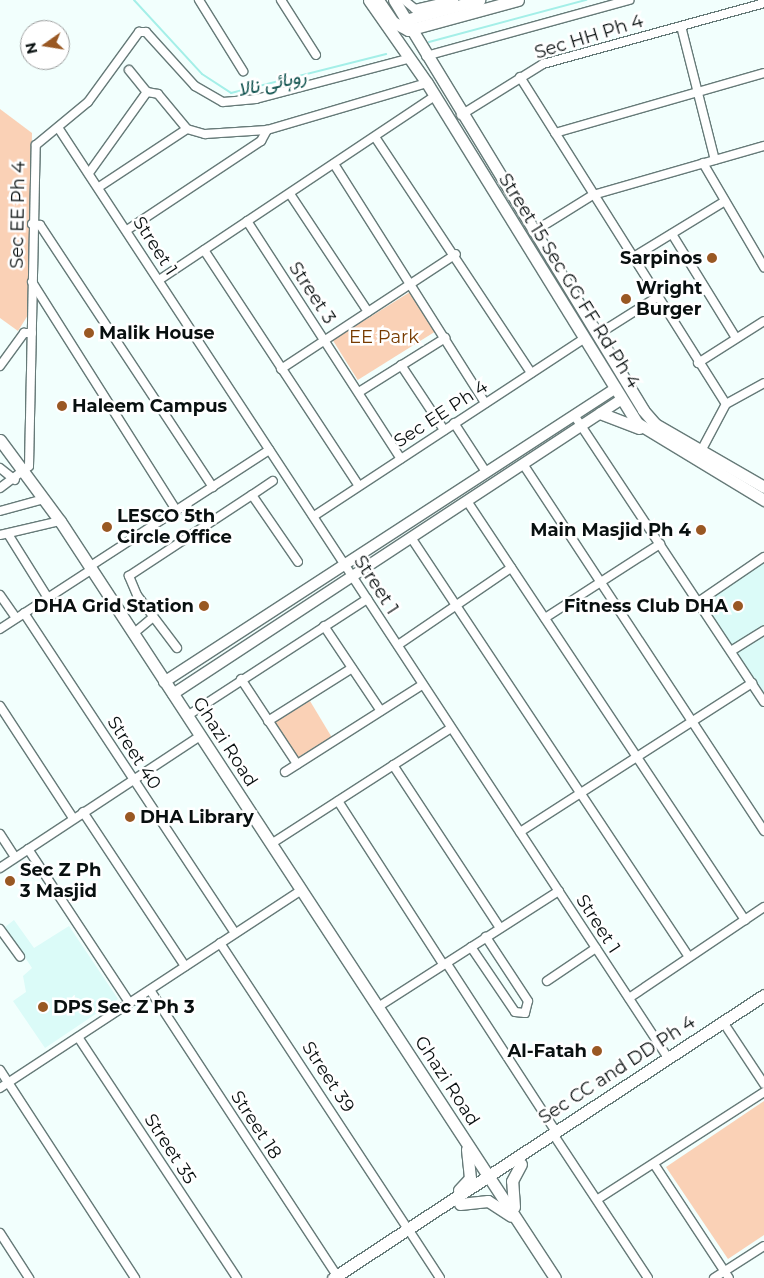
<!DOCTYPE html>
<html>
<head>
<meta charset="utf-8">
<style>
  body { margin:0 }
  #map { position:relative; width:764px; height:1278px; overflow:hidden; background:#f2fffd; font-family:Montserrat,Vazirmatn,sans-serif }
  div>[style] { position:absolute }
  .built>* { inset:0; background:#dbfbf8 }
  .green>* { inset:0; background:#fad1b6; transform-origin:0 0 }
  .stream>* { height:2px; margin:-1px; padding:0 1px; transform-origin:1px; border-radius:1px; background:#a4efe8 }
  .roads { filter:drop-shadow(1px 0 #667a78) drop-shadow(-1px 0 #667a78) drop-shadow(0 1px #667a78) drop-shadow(0 -1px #667a78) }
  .minor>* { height:8px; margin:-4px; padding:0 4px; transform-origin:4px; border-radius:4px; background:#fff }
  .tertiary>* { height:10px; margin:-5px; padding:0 5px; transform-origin:5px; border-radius:5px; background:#fff }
  .secondary>* { height:11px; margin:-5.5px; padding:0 5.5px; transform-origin:5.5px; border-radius:5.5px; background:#fff }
  .dots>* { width:14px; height:14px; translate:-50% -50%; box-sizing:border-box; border:2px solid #fff; border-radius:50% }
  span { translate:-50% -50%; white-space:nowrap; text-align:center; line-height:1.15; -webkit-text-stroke:5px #fff; paint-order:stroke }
  .street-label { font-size:18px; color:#091010 }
  .poi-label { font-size:18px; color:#091010; font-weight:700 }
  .right { translate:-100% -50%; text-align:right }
  .left { translate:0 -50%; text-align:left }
  .park-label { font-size:18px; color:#773b00 }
  .water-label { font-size:19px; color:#094d49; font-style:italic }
  .north { position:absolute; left:20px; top:20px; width:50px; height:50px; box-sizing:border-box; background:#fff; border:1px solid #9d9f9f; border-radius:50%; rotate:257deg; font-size:14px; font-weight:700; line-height:20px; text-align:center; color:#091010 }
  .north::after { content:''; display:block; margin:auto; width:18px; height:22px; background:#995823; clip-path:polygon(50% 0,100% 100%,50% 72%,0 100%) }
</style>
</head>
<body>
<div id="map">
  <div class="built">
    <div style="clip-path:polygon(764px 560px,764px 698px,702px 602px)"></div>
    <div style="clip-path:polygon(14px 920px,34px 948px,69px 926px,118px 999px,45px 1048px,13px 1001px,26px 992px,23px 976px,32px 968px,5px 927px)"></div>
  </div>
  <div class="green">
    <div style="clip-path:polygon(0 109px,32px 133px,28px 315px,18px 331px,0 318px)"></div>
    <div style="left:410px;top:292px;width:47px;height:91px;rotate:58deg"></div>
    <div style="left:310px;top:701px;width:42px;height:43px;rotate:59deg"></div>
    <div style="clip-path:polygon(764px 1101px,764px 1235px,728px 1259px,666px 1167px)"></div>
  </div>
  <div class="stream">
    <div style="left:134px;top:0;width:100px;rotate:47.4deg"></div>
    <div style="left:202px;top:74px;width:35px;rotate:33deg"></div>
    <div style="left:231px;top:93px;width:160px;rotate:-14.1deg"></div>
    <div style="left:429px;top:42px;width:163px;rotate:-15deg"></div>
  </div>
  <div class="roads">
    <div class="minor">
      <div style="left:199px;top:0;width:84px;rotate:58.2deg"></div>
      <div style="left:281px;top:0;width:65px;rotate:57.5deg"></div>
      <div style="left:404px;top:0;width:14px;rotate:39deg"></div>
      <div style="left:415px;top:9px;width:40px;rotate:-13deg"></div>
      <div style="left:681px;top:26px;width:138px;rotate:75.8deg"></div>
      <div style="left:426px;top:56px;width:211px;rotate:-15.4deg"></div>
      <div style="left:129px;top:70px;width:28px;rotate:51deg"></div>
      <div style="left:520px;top:77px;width:386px;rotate:57.8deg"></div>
      <div style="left:461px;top:115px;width:97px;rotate:-31.9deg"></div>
      <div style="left:543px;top:64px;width:229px;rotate:-15.4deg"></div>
      <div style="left:59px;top:129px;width:1111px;rotate:56.75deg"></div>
      <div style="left:555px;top:133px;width:217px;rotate:-16deg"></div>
      <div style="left:375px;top:137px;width:283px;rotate:56.5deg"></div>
      <div style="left:703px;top:163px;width:121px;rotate:59.6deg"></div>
      <div style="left:334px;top:164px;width:283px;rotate:57.7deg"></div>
      <div style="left:89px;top:173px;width:100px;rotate:-54.4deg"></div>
      <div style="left:147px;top:92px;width:11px;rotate:10deg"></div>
      <div style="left:158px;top:94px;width:45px;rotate:50.4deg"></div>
      <div style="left:187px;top:129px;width:19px;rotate:16deg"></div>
      <div style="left:205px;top:134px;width:62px;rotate:-3.7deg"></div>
      <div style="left:267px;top:130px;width:167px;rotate:-16.4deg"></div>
      <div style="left:99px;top:187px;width:105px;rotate:-33.4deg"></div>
      <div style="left:290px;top:194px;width:141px;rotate:56.5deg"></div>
      <div style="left:247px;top:221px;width:283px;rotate:57.1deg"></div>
      <div style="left:32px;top:224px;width:8px;rotate:7deg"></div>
      <div style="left:40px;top:225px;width:314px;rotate:56.6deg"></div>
      <div style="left:127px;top:230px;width:161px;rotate:-33.6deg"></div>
      <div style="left:261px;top:141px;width:13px;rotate:-61deg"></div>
      <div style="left:533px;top:232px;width:70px;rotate:-31.7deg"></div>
      <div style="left:593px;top:195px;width:178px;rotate:-16deg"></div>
      <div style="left:672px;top:234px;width:122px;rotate:58.4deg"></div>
      <div style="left:204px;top:250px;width:282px;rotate:56.7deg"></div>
      <div style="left:632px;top:258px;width:109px;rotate:-31.5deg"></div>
      <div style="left:159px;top:280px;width:332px;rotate:-33.7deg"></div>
      <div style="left:32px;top:282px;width:271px;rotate:57.7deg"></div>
      <div style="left:597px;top:335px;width:71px;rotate:-32.3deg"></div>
      <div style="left:698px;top:363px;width:78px;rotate:-32.5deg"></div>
      <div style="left:401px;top:365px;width:78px;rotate:56.5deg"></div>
      <div style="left:0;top:366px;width:41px;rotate:-54deg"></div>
      <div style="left:24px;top:333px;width:8px"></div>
      <div style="left:281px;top:369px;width:209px;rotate:-33.3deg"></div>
      <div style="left:359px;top:392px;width:102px;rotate:-32.1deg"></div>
      <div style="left:574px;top:415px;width:344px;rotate:56.5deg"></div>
      <div style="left:454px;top:423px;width:59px;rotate:56.9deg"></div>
      <div style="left:701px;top:451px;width:53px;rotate:-62deg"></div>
      <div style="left:726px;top:404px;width:43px;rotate:-28.9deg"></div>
      <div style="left:523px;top:464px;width:439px;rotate:56.7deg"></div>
      <div style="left:0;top:468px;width:19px;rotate:39deg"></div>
      <div style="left:0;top:488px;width:36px;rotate:-37deg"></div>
      <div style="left:29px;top:466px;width:321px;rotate:-88.8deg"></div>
      <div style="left:36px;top:145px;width:67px;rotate:-39.6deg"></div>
      <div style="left:88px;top:102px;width:87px;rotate:-53.9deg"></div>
      <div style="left:139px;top:32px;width:7px"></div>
      <div style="left:146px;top:32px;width:73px;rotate:47.8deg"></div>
      <div style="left:195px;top:86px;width:32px;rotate:30deg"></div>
      <div style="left:223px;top:102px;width:33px;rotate:-5deg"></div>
      <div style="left:256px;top:99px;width:156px;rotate:-14.8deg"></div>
      <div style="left:252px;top:495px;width:25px;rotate:-34deg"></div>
      <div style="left:467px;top:501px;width:503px;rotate:56.44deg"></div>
      <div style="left:0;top:511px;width:46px;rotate:-15.3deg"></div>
      <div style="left:314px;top:516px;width:324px;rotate:-33.3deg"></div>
      <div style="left:8px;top:534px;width:75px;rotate:58deg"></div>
      <div style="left:0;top:535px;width:62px;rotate:-13.1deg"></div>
      <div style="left:412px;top:539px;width:501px;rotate:56.47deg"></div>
      <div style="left:89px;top:567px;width:215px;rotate:-33deg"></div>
      <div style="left:0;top:595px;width:28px;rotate:55deg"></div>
      <div style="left:698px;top:602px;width:80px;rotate:-34.3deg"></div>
      <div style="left:24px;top:613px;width:383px;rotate:56.6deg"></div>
      <div style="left:545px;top:618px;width:137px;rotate:-32.8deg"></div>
      <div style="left:324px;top:626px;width:102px;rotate:56.2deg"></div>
      <div style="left:0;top:629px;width:108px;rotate:-33deg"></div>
      <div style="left:133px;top:634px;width:26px;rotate:-40deg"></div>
      <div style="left:398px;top:645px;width:137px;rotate:-34.3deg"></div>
      <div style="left:177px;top:648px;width:66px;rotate:-127deg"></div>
      <div style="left:137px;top:595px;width:21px;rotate:-113deg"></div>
      <div style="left:129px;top:576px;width:147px;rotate:-33.4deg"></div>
      <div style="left:252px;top:495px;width:81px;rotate:55.5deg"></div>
      <div style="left:731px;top:651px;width:39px;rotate:-32deg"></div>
      <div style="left:241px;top:679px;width:102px;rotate:56.6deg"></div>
      <div style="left:0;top:706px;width:134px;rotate:56.9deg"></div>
      <div style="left:187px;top:716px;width:215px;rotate:-33deg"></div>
      <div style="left:268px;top:721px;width:99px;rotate:-32.2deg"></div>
      <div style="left:393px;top:765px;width:195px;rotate:56.7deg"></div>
      <div style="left:285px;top:772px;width:162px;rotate:-32.4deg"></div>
      <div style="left:338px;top:801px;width:194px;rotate:57.2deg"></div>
      <div style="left:83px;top:812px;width:185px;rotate:56.5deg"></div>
      <div style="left:520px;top:832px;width:276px;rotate:-32.7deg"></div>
      <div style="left:0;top:834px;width:27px;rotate:57deg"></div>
      <div style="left:271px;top:844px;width:214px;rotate:-32.8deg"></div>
      <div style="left:28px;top:849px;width:183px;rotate:56.6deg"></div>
      <div style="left:0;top:868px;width:240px;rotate:-33.4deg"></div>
      <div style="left:0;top:929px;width:34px;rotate:54deg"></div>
      <div style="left:220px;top:943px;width:342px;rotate:56.7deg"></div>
      <div style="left:471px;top:947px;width:78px;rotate:55.9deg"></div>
      <div style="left:515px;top:1012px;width:10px;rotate:6deg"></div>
      <div style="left:525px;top:1013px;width:12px;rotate:-76deg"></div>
      <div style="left:528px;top:1001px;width:77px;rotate:-123.3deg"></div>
      <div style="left:447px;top:964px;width:200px;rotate:57deg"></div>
      <div style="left:547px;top:981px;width:59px;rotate:-34deg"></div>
      <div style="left:150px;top:990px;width:342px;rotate:56.8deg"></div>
      <div style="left:629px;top:998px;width:163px;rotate:-34deg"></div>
      <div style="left:378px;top:1007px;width:215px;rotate:-32.7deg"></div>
      <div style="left:727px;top:1028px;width:67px;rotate:56.5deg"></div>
      <div style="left:78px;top:1037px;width:289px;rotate:56.6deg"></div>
      <div style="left:0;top:1070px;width:248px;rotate:57deg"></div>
      <div style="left:0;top:1088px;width:361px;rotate:-33.3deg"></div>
      <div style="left:557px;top:1140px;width:165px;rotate:56.6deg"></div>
      <div style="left:654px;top:1164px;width:136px;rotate:56.7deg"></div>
      <div style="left:598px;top:1199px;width:197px;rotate:-32.8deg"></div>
      <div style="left:0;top:1233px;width:54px;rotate:57.2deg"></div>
      <div style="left:412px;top:1235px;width:51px;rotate:56.9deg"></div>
      <div style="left:714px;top:1278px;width:59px;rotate:-32.6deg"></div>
    </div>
    <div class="tertiary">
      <div style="left:164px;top:682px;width:539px;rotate:-33.04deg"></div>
      <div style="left:173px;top:694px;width:537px;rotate:-33.31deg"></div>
    </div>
    <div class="secondary">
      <div style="left:369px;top:0;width:101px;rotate:55.1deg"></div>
      <div style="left:427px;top:83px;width:400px;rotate:58.3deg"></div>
      <div style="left:637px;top:423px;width:149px;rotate:31.2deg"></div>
      <div style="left:378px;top:0;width:27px;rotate:56deg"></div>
      <div style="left:393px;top:22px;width:17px;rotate:28deg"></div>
      <div style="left:408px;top:30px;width:114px;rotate:-15.3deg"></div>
      <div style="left:394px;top:0;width:480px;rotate:58.7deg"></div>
      <div style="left:643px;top:410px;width:18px;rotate:49deg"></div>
      <div style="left:655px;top:424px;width:126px;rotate:30deg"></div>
      <div style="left:402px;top:25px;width:6px;rotate:-59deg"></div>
      <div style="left:405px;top:20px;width:77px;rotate:-15.1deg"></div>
      <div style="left:600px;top:413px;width:42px;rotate:21deg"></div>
      <div style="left:0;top:440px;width:101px;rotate:53.5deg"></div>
      <div style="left:60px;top:521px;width:904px;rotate:56.82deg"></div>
      <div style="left:459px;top:1190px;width:16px;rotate:-47deg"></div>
      <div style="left:470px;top:1178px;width:29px;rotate:-96deg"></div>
      <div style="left:460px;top:1204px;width:28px;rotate:-6deg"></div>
      <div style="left:488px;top:1201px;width:27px;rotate:33deg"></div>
      <div style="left:514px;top:1207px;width:26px;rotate:-94deg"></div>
      <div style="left:512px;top:1181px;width:19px;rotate:-62deg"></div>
      <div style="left:333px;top:1278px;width:516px;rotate:-33.29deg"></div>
    </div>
  </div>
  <div class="dots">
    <div style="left:712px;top:258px;background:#995823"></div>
    <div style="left:626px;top:299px;background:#995823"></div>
    <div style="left:89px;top:333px;background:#995823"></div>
    <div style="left:62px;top:406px;background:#995823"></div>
    <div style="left:107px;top:527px;background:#995823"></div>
    <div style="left:701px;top:530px;background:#995823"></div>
    <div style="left:204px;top:606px;background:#995823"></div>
    <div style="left:738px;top:606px;background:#995823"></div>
    <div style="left:130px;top:817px;background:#995823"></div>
    <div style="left:10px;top:881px;background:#995823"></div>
    <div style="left:43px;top:1007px;background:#995823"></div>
    <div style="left:597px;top:1051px;background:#995823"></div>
  </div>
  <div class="street-label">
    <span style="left:589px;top:37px;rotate:-17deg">Sec HH Ph 4</span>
    <span style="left:18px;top:215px;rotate:-89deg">Sec EE Ph 4</span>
    <span style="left:155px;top:246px;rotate:57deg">Street 1</span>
    <span style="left:569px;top:281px;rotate:58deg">Street 15 Sec GG FF Rd Ph 4</span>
    <span style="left:312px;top:293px;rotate:57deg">Street 3</span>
    <span style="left:441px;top:414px;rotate:-33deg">Sec EE Ph 4</span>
    <span style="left:376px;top:585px;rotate:57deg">Street 1</span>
    <span style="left:225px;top:742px;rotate:57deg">Ghazi Road</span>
    <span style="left:134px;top:753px;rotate:57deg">Street 40</span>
    <span style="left:598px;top:924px;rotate:57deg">Street 1</span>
    <span style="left:617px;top:1070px;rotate:-33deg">Sec CC and DD Ph 4</span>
    <span style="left:328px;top:1077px;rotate:57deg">Street 39</span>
    <span style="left:447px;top:1081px;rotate:57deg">Ghazi Road</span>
    <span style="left:256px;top:1125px;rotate:57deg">Street 18</span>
    <span style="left:170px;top:1149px;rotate:57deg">Street 35</span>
  </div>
  <div class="poi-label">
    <span class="right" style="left:702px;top:258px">Sarpinos</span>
    <span class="left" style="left:636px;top:299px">Wright<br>Burger</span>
    <span class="left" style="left:99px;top:333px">Malik House</span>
    <span class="left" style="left:72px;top:406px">Haleem Campus</span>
    <span class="left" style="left:117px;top:527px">LESCO 5th<br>Circle Office</span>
    <span class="right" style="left:691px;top:530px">Main Masjid Ph 4</span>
    <span class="right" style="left:194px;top:606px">DHA Grid Station</span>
    <span class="right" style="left:728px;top:606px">Fitness Club DHA</span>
    <span class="left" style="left:140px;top:817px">DHA Library</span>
    <span class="left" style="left:20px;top:881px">Sec Z Ph<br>3 Masjid</span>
    <span class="left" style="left:53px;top:1007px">DPS Sec Z Ph 3</span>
    <span class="right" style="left:587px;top:1051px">Al-Fatah</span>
  </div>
  <div class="park-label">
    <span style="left:384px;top:337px">EE Park</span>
  </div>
  <div class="water-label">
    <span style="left:272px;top:83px;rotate:-12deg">روہائی نالا</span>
  </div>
  <div class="north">N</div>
</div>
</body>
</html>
